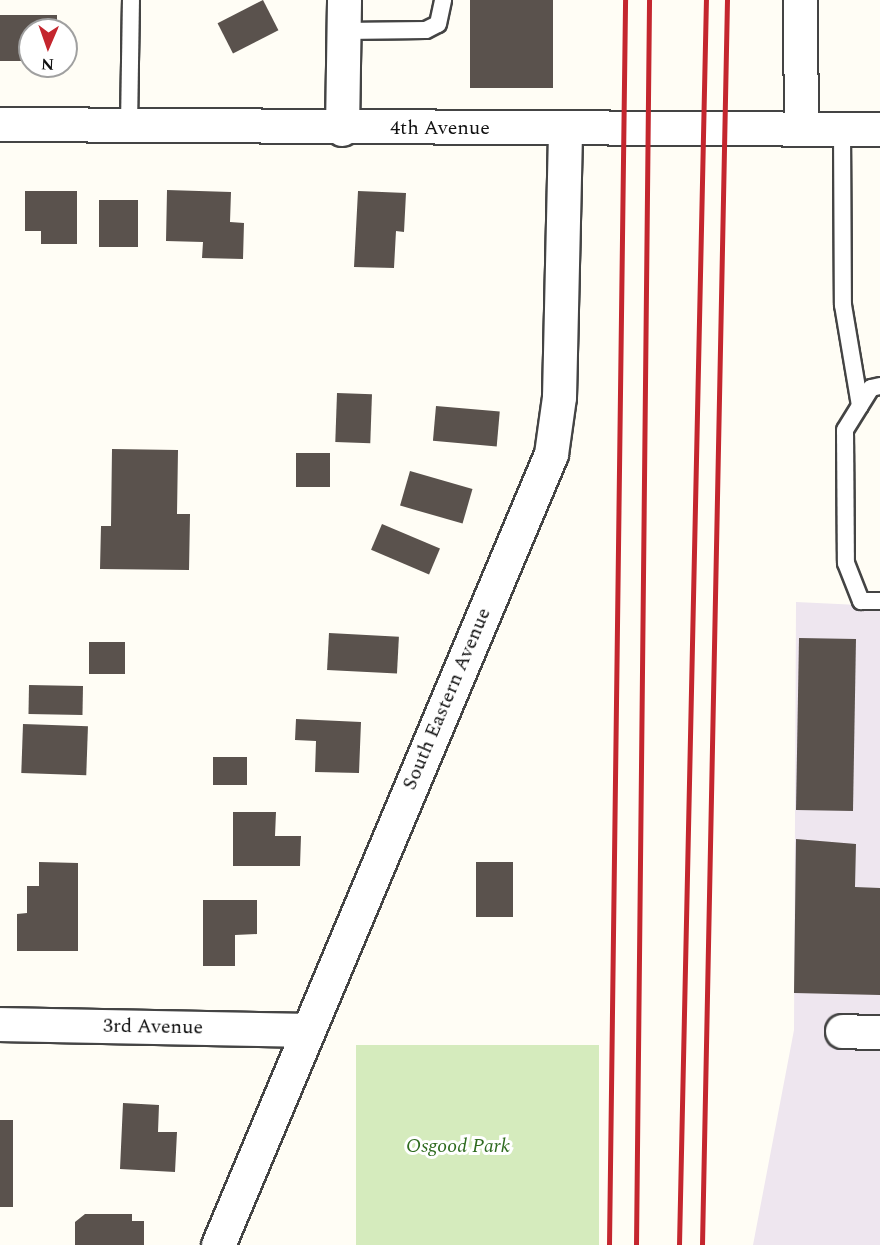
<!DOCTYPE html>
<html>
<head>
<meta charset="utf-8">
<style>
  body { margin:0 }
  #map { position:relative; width:880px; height:1245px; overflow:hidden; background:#fffdf5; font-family:Spectral,serif }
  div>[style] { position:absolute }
  .industrial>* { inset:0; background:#eee6ef }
  .green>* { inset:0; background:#d5ebbd; transform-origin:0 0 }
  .building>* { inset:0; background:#5a524d; transform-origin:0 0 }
  .roads { filter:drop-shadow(2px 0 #444) drop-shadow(-2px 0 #444) drop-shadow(0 2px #444) drop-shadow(0 -2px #444) }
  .service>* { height:16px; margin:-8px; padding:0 8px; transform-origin:8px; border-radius:8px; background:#fff }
  .minor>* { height:33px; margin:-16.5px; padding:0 16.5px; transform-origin:16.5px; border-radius:16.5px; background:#fff }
  .tertiary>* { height:33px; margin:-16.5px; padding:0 16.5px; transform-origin:16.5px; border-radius:16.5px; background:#fff }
  .rail>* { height:4.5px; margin:-2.25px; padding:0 2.25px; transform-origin:2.25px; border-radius:2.25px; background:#c4262e }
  span { translate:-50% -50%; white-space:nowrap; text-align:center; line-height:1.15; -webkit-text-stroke:6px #fff; paint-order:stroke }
  .street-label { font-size:20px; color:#111 }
  .park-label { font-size:20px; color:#2f6b1f; font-style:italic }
  .north { position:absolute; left:18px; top:18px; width:60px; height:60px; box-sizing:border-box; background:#fff; border:2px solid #a0a0a0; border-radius:50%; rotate:182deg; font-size:16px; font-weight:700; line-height:24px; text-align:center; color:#111 }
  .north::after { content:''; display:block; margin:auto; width:21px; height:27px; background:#c4262e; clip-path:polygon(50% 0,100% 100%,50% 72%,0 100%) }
</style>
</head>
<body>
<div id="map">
  <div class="industrial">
    <div style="clip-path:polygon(796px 602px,880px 606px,880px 1245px,753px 1245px,794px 1030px)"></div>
  </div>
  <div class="green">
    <div style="left:356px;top:1045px;width:243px;height:200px"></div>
  </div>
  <div class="building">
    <div style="left:263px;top:0;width:34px;height:51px;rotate:63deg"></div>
    <div style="left:470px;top:0;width:83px;height:88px"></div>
    <div style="clip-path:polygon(0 15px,57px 15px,57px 30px,30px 30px,28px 61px,0 61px)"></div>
    <div style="clip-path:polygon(167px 190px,231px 192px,230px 222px,244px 223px,243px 259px,202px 258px,203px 242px,166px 241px)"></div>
    <div style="clip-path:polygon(25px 191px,77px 191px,77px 244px,41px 244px,41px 231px,25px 231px)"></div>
    <div style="clip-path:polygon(358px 191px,406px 193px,404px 232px,396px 231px,394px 268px,354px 267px)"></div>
    <div style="left:99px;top:200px;width:39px;height:47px"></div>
    <div style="left:337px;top:393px;width:35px;height:49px;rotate:2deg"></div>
    <div style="left:436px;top:406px;width:64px;height:35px;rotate:5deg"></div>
    <div style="clip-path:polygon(112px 449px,178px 450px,177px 514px,190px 514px,189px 570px,100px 569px,101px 526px,111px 526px)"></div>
    <div style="left:296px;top:453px;width:34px;height:34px"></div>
    <div style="left:410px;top:471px;width:65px;height:36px;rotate:16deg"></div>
    <div style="left:382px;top:524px;width:63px;height:28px;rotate:23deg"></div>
    <div style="left:329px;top:633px;width:70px;height:37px;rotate:3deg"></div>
    <div style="left:799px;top:638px;width:57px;height:172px;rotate:1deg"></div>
    <div style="left:89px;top:642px;width:36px;height:32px"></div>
    <div style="left:29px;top:685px;width:54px;height:29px;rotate:1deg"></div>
    <div style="clip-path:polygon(296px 719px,361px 722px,359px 773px,315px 772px,316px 741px,295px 740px)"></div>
    <div style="left:23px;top:724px;width:65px;height:49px;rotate:2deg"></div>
    <div style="left:213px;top:757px;width:34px;height:28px"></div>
    <div style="clip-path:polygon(233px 812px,276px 812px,275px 836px,301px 836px,300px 866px,233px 866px)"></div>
    <div style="clip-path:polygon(796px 839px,856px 844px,855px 887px,880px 888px,880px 995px,794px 993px)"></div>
    <div style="clip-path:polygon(39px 862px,78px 863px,78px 951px,17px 951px,17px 914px,27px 913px,27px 886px,39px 886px)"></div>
    <div style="left:476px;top:862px;width:37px;height:55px"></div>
    <div style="clip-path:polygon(203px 900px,257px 900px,257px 934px,235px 935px,235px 966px,203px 966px)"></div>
    <div style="clip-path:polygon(123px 1103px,159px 1105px,158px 1132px,177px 1132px,175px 1172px,120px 1169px)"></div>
    <div style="left:0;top:1120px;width:13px;height:87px"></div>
    <div style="clip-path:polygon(85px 1214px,132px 1214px,132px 1221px,144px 1221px,144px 1245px,75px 1245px,75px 1222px)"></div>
  </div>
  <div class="roads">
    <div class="service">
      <div style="left:343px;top:31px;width:83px;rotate:-0.7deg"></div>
      <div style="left:426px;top:30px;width:13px;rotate:-27deg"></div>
      <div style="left:438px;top:24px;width:25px;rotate:-78deg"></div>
      <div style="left:129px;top:126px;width:126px;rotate:-89.1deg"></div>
      <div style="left:842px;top:129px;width:176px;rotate:89.7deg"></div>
      <div style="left:843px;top:305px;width:102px;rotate:80.4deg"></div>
      <div style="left:880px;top:386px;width:9px;rotate:167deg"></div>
      <div style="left:871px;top:388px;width:49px;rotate:121.8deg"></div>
      <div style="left:845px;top:430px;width:133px;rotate:89.6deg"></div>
      <div style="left:846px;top:563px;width:41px;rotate:68.5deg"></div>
      <div style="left:861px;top:601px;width:19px"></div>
    </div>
    <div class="minor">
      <div style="left:800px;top:0;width:129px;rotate:89.6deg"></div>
      <div style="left:342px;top:129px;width:129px;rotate:-89.1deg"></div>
      <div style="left:0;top:1024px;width:307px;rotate:1.1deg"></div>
      <div style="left:842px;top:1031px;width:38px;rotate:2deg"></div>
      <div style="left:218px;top:1245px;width:858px;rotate:-67.17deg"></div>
      <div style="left:551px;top:454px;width:58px;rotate:-82deg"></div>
      <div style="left:559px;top:397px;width:269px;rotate:-88.7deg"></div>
    </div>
    <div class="tertiary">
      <div style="left:0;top:124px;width:880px;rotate:0.33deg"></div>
    </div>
  </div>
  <div class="rail">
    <div style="left:609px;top:1245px;width:1245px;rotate:-89.26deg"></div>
    <div style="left:636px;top:1245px;width:1245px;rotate:-89.4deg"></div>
    <div style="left:679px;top:1245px;width:1245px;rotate:-88.76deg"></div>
    <div style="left:702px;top:1245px;width:1245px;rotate:-88.85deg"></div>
  </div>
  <div class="street-label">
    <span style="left:440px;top:128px">4th Avenue</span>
    <span style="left:447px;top:699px;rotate:-67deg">South Eastern Avenue</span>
    <span style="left:153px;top:1027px;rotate:1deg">3rd Avenue</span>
  </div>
  <div class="park-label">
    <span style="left:458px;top:1146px">Osgood Park</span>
  </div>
  <div class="north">N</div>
</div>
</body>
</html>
